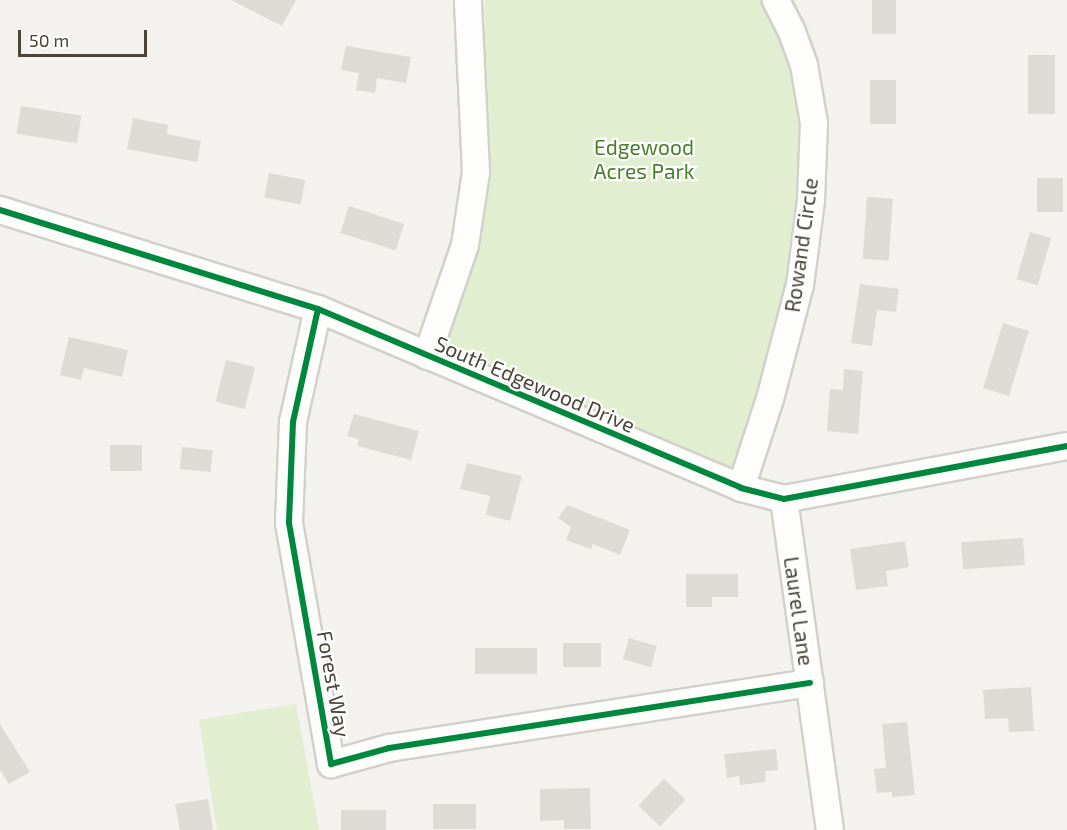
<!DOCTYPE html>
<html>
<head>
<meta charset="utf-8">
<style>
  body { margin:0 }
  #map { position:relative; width:1067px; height:830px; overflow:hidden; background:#f4f2ee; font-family:"Exo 2",sans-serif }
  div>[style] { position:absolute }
  .green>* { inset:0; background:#e1eecf }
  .building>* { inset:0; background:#dedbd6; transform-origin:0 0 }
  .roads { filter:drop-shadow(2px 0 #d2d0cb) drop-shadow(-2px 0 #d2d0cb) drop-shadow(0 2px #d2d0cb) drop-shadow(0 -2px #d2d0cb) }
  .minor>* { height:26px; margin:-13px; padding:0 13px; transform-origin:13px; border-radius:13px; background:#fdfdfc }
  .cycleway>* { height:6px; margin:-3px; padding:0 3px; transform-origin:3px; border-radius:3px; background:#00873e }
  span { translate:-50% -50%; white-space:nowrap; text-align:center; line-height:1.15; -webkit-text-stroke:4.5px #fff; paint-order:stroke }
  .park-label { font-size:21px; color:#4a7f2a }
  .street-label { font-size:21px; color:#4b4439 }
  .scale { position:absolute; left:18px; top:30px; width:129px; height:27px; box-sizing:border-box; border:3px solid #4b4439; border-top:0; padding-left:8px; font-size:18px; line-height:21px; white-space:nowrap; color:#4b4439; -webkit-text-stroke:4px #fff; paint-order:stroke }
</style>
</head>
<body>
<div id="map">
  <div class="green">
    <div style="clip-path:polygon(485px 0,763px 0,791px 64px,804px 157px,791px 274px,745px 456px,734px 470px,718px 470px,442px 348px,473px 262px,485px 196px)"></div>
    <div style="clip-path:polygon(296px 704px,319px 830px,217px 830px,199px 720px)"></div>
  </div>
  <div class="building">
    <div style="clip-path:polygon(231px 0,296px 0,282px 26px)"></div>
    <div style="left:872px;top:0;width:24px;height:34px"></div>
    <div style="clip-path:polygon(346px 46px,411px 57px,406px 83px,377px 78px,375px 93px,356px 90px,359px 73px,341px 70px)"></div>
    <div style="left:1028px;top:55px;width:27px;height:59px"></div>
    <div style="left:870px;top:80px;width:26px;height:44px"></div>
    <div style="left:21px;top:106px;width:61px;height:28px;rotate:9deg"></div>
    <div style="clip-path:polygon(133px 118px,168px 125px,167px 134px,201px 141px,197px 162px,127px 149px)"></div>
    <div style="left:269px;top:173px;width:37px;height:25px;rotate:11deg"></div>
    <div style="left:1037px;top:178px;width:26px;height:34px"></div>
    <div style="left:867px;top:197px;width:26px;height:62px;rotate:4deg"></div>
    <div style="left:349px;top:206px;width:58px;height:28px;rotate:18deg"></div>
    <div style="left:1030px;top:232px;width:22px;height:49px;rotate:16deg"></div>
    <div style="clip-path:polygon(860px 284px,899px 289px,896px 312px,877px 310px,872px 346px,851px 343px)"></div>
    <div style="left:1003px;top:323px;width:27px;height:68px;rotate:17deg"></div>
    <div style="clip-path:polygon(69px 337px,128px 350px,122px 377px,84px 368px,81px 380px,60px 375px)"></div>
    <div style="left:226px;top:360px;width:30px;height:43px;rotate:14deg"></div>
    <div style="clip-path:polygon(844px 369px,863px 371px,858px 434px,827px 431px,830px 389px,843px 390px)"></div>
    <div style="clip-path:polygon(354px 414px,419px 431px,411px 460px,357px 446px,359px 439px,347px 436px)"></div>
    <div style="left:110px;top:445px;width:32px;height:26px"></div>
    <div style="left:182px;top:447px;width:31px;height:22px;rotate:6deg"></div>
    <div style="clip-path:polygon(467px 463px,522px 476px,510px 521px,486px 515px,490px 496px,460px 489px)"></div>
    <div style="clip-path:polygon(567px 505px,630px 530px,620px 555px,593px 544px,591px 549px,566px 540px,571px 527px,558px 518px)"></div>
    <div style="left:1023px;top:538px;width:27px;height:62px;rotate:86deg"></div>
    <div style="clip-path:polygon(905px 541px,909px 567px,886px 571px,888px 586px,856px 590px,850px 549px)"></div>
    <div style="clip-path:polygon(686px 574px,738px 574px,738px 597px,712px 597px,712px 607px,686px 607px)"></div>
    <div style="left:629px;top:638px;width:29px;height:22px;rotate:16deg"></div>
    <div style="left:563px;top:643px;width:38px;height:24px"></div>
    <div style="left:537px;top:648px;width:26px;height:62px;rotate:90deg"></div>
    <div style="clip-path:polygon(1031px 687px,1034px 731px,1009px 732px,1008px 718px,985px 719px,983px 690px)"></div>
    <div style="clip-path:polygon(907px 722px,915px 795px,892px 797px,892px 792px,877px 793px,874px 769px,886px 768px,882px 724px)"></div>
    <div style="clip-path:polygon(0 724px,30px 772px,9px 784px,0 770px)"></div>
    <div style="clip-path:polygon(776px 749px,778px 770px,765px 771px,766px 782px,740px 785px,739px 776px,727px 778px,724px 754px)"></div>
    <div style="left:664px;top:779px;width:30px;height:37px;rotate:44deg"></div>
    <div style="clip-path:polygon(590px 788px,591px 829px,564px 829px,564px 820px,540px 821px,540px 789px)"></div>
    <div style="clip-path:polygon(208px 799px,213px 830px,180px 830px,175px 804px)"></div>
    <div style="left:433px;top:804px;width:43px;height:25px"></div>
    <div style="left:341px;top:810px;width:45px;height:20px"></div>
  </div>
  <div class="roads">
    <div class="minor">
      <div style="left:0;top:210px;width:333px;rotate:17.3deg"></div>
      <div style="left:318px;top:309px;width:459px;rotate:22.9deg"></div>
      <div style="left:741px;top:488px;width:44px;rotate:14.3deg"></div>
      <div style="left:784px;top:499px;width:288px;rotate:-10.6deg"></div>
      <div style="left:318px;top:309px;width:116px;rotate:102.5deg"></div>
      <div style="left:293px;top:422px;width:101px;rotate:92.3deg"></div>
      <div style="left:289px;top:523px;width:245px;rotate:80.1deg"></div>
      <div style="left:331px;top:764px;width:60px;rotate:-15.4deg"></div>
      <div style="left:389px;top:748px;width:426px;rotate:-8.8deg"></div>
      <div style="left:427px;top:356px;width:117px;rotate:-71.1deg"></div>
      <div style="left:465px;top:245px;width:74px;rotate:-81.4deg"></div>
      <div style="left:476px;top:172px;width:172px;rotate:-92.7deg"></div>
      <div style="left:741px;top:488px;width:94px;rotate:-72deg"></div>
      <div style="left:770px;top:399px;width:118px;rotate:-75.3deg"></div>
      <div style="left:800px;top:285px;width:86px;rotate:-82.6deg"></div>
      <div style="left:811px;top:200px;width:77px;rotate:-87.8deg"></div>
      <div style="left:814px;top:123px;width:59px;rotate:-99.8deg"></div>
      <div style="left:804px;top:65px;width:37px;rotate:-110deg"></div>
      <div style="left:791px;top:30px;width:34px;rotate:-117deg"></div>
      <div style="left:784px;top:499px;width:334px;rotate:82.1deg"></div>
    </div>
  </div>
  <div class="cycleway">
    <div style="left:0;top:210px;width:333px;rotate:17.3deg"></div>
    <div style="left:318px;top:309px;width:459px;rotate:22.9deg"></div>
    <div style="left:741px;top:488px;width:44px;rotate:14.3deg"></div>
    <div style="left:784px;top:499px;width:288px;rotate:-10.6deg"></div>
    <div style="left:318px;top:309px;width:116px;rotate:102.5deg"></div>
    <div style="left:293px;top:422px;width:101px;rotate:92.3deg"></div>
    <div style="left:289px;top:523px;width:245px;rotate:80.1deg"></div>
    <div style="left:331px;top:764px;width:60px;rotate:-15.4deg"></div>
    <div style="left:389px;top:748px;width:426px;rotate:-8.8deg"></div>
  </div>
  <div class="park-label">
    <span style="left:644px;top:159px">Edgewood<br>Acres Park</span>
  </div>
  <div class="street-label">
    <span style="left:801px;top:245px;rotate:-82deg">Rowand Circle</span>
    <span style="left:535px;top:384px;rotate:23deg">South Edgewood Drive</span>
    <span style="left:799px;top:611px;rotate:82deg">Laurel Lane</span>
    <span style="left:334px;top:684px;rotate:80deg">Forest Way</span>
  </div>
  <div class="scale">50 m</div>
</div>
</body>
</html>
